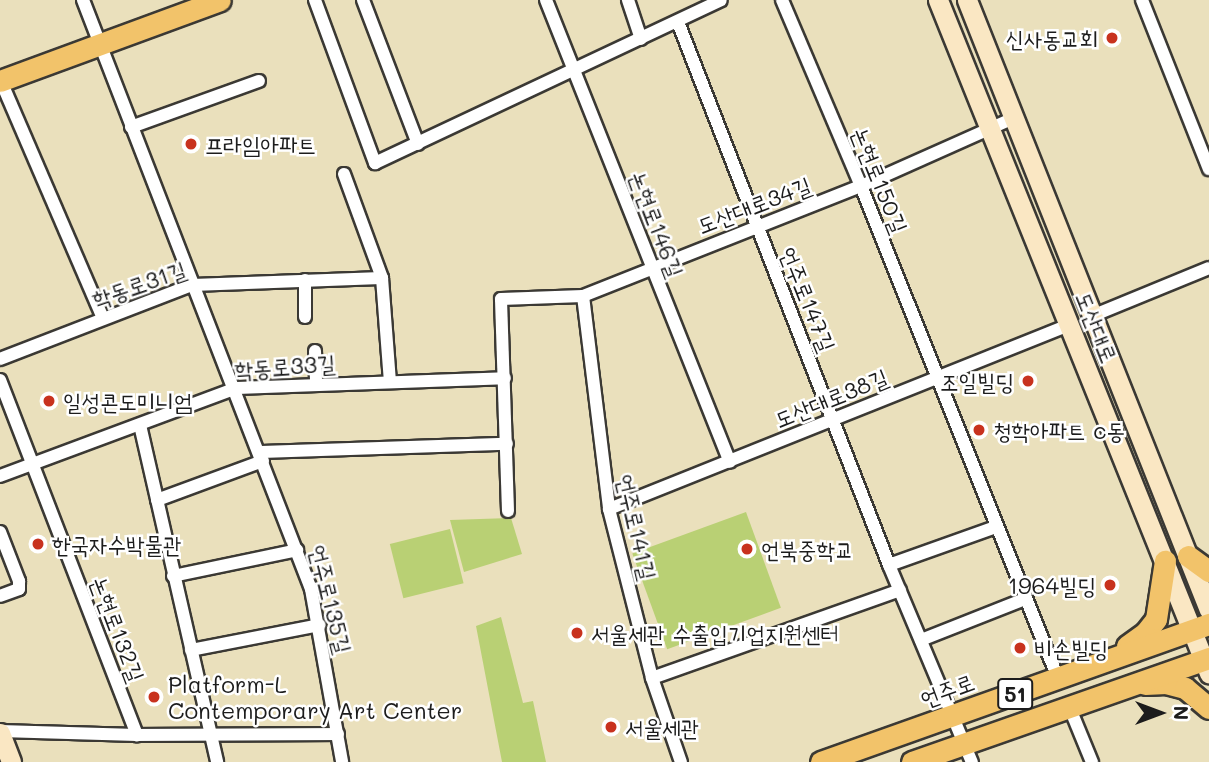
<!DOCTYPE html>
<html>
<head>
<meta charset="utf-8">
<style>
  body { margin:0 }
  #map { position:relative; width:1209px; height:762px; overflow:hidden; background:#eae0bc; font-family:Mali,"Poor Story",sans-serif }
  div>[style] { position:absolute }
  .green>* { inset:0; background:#b9d074; transform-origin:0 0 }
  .roads { filter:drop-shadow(2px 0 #3b3934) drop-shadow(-2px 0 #3b3934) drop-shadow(0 2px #3b3934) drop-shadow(0 -2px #3b3934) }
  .street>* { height:12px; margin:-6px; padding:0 6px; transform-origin:6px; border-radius:6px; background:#fff }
  .secondary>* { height:19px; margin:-9.5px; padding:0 9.5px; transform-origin:9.5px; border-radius:9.5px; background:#fae7c3 }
  .primary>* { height:21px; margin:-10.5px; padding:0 10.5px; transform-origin:10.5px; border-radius:10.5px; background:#f2c36a }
  .dots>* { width:19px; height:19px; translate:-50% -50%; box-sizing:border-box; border:4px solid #fff; border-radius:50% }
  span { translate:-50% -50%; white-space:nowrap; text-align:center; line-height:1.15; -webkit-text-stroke:5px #fff; paint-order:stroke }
  .shield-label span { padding:2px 5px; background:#fff; border:2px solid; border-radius:5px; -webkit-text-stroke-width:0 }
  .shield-label { font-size:21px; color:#1c1c1c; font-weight:700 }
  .poi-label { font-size:23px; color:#1c1c1c }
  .right { translate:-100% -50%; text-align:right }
  .left { translate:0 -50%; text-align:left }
  .street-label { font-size:23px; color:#1c1c1c }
  .north { position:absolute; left:1125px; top:678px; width:70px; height:70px; -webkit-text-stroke:5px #fff; paint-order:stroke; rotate:90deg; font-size:19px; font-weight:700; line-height:28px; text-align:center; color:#1c1c1c }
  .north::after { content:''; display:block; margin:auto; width:24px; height:32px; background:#1c1c1c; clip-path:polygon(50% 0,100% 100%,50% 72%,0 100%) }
</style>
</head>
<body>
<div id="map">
  <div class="green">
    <div style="left:746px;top:512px;width:102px;height:121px;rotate:70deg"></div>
    <div style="clip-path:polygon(511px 518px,522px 554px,464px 572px,450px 520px)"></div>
    <div style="left:450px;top:529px;width:56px;height:62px;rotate:76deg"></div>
    <div style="clip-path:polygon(501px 617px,523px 703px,533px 701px,546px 762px,502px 762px,476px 626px)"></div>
  </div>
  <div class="roads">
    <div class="street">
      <div style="left:83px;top:0;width:632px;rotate:68.84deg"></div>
      <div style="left:311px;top:589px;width:176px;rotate:79.8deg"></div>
      <div style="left:315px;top:0;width:174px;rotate:69.8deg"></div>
      <div style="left:375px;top:163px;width:382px;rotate:-25.2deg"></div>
      <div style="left:363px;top:0;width:154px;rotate:69.1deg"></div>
      <div style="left:546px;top:0;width:497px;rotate:68.3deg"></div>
      <div style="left:628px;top:0;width:41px;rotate:71.6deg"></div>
      <div style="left:782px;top:0;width:202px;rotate:67deg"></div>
      <div style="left:861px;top:186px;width:530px;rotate:68.18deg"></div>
      <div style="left:1142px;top:0;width:182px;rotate:68.4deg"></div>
      <div style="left:678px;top:22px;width:583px;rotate:68.76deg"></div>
      <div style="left:889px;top:565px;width:214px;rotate:67.2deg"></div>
      <div style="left:0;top:79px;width:260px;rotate:66.7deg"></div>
      <div style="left:131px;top:127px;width:136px;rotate:-19.8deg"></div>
      <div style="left:344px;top:174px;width:111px;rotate:69.9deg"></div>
      <div style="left:382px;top:278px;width:103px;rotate:85.6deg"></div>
      <div style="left:305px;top:280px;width:37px;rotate:90deg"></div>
      <div style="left:583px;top:296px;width:215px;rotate:83deg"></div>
      <div style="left:609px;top:509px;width:174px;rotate:75.7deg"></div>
      <div style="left:652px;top:678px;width:89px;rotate:71deg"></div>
      <div style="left:1092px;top:316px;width:126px;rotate:-22.3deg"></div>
      <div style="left:315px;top:351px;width:32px;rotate:88deg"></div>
      <div style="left:0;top:359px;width:206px;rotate:-21.1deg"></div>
      <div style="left:192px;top:285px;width:190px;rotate:-2.1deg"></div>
      <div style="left:0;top:380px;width:381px;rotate:68.9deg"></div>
      <div style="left:140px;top:425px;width:346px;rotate:77.1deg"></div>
      <div style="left:260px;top:452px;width:247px;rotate:-1.9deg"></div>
      <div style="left:0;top:476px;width:252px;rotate:-20.4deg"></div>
      <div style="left:236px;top:388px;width:269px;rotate:-2.1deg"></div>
      <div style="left:157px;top:500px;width:113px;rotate:-20.2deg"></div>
      <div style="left:609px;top:509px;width:495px;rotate:-21.8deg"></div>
      <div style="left:508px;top:511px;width:212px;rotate:-91.9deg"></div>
      <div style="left:501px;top:299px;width:82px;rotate:-2.1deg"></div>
      <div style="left:583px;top:296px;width:299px;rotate:-21.6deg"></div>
      <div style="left:861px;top:186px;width:167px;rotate:-24deg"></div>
      <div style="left:0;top:532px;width:53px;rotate:68.8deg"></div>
      <div style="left:19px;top:581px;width:8px;rotate:90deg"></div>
      <div style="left:19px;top:589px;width:20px;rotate:160deg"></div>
      <div style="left:889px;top:565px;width:114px;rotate:-19.6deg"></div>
      <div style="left:173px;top:576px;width:127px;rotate:-11.8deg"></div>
      <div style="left:921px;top:640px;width:112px;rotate:-21.5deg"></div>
      <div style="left:191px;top:650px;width:131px;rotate:-11deg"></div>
      <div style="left:652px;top:678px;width:263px;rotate:-19.5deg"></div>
      <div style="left:1069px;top:706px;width:61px;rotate:67.7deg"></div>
      <div style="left:0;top:731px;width:137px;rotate:1.7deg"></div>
      <div style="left:137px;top:735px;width:201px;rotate:-0.3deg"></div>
    </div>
    <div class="secondary">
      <div style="left:938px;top:0;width:726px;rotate:68.07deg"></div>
      <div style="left:967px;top:0;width:656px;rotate:68.36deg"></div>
      <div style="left:0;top:733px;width:31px;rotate:69deg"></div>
    </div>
    <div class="primary">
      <div style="left:0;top:81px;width:234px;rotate:-20.2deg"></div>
      <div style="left:1188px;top:556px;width:26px;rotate:36deg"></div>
      <div style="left:1127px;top:646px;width:24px;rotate:-36deg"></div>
      <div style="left:1146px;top:632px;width:16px;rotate:-52deg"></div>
      <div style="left:1156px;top:619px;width:59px;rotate:-81.2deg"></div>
      <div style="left:1145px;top:684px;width:21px;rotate:-3deg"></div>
      <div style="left:1166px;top:683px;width:20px;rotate:15deg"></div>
      <div style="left:1185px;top:688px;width:31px;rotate:40deg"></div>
      <div style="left:821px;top:762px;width:412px;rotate:-19.6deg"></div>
      <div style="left:912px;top:762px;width:315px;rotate:-19.3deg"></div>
    </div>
  </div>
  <div class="dots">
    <div style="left:1112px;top:38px;background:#c8321e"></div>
    <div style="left:191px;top:144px;background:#c8321e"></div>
    <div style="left:1028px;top:381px;background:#c8321e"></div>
    <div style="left:49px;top:401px;background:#c8321e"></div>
    <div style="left:979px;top:430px;background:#c8321e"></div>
    <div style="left:38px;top:544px;background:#c8321e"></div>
    <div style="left:747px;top:549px;background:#c8321e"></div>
    <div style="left:1110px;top:585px;background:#c8321e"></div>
    <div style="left:577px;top:633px;background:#c8321e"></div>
    <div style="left:1020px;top:648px;background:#c8321e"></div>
    <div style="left:154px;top:697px;background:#c8321e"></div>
    <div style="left:611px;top:727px;background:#c8321e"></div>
  </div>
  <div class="shield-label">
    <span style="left:1015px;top:694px">51</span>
  </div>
  <div class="poi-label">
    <span class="right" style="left:1098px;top:38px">신사동교회</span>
    <span class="left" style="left:205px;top:144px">프라임아파트</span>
    <span class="right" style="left:1014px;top:381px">조일빌딩</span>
    <span class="left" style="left:63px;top:401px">일성콘도미니엄</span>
    <span class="left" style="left:993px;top:430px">청학아파트 c동</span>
    <span class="left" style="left:52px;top:544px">한국자수박물관</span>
    <span class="left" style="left:761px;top:549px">언북중학교</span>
    <span class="right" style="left:1096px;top:585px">1964빌딩</span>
    <span class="left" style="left:591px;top:633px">서울세관 수출입기업지원센터</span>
    <span class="left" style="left:1034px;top:648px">비손빌딩</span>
    <span class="left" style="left:168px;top:697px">Platform-L<br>Contemporary Art Center</span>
    <span class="left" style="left:625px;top:727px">서울세관</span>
  </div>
  <div class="street-label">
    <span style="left:880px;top:180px;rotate:68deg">논현로150길</span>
    <span style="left:754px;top:205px;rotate:-21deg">도산대로34길</span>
    <span style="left:657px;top:224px;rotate:69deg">논현로146길</span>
    <span style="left:139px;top:284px;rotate:-19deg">학동로31길</span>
    <span style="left:808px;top:299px;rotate:68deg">언주로147길</span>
    <span style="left:1097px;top:327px;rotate:68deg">도산대로</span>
    <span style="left:285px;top:366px;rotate:-4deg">학동로33길</span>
    <span style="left:831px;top:398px;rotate:-22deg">도산대로38길</span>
    <span style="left:637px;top:527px;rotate:77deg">언주로141길</span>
    <span style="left:331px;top:599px;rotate:76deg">언주로135길</span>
    <span style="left:118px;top:629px;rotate:69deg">논현로132길</span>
    <span style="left:947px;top:690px;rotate:-20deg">언주로</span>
  </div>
  <div class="north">N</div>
</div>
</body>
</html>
